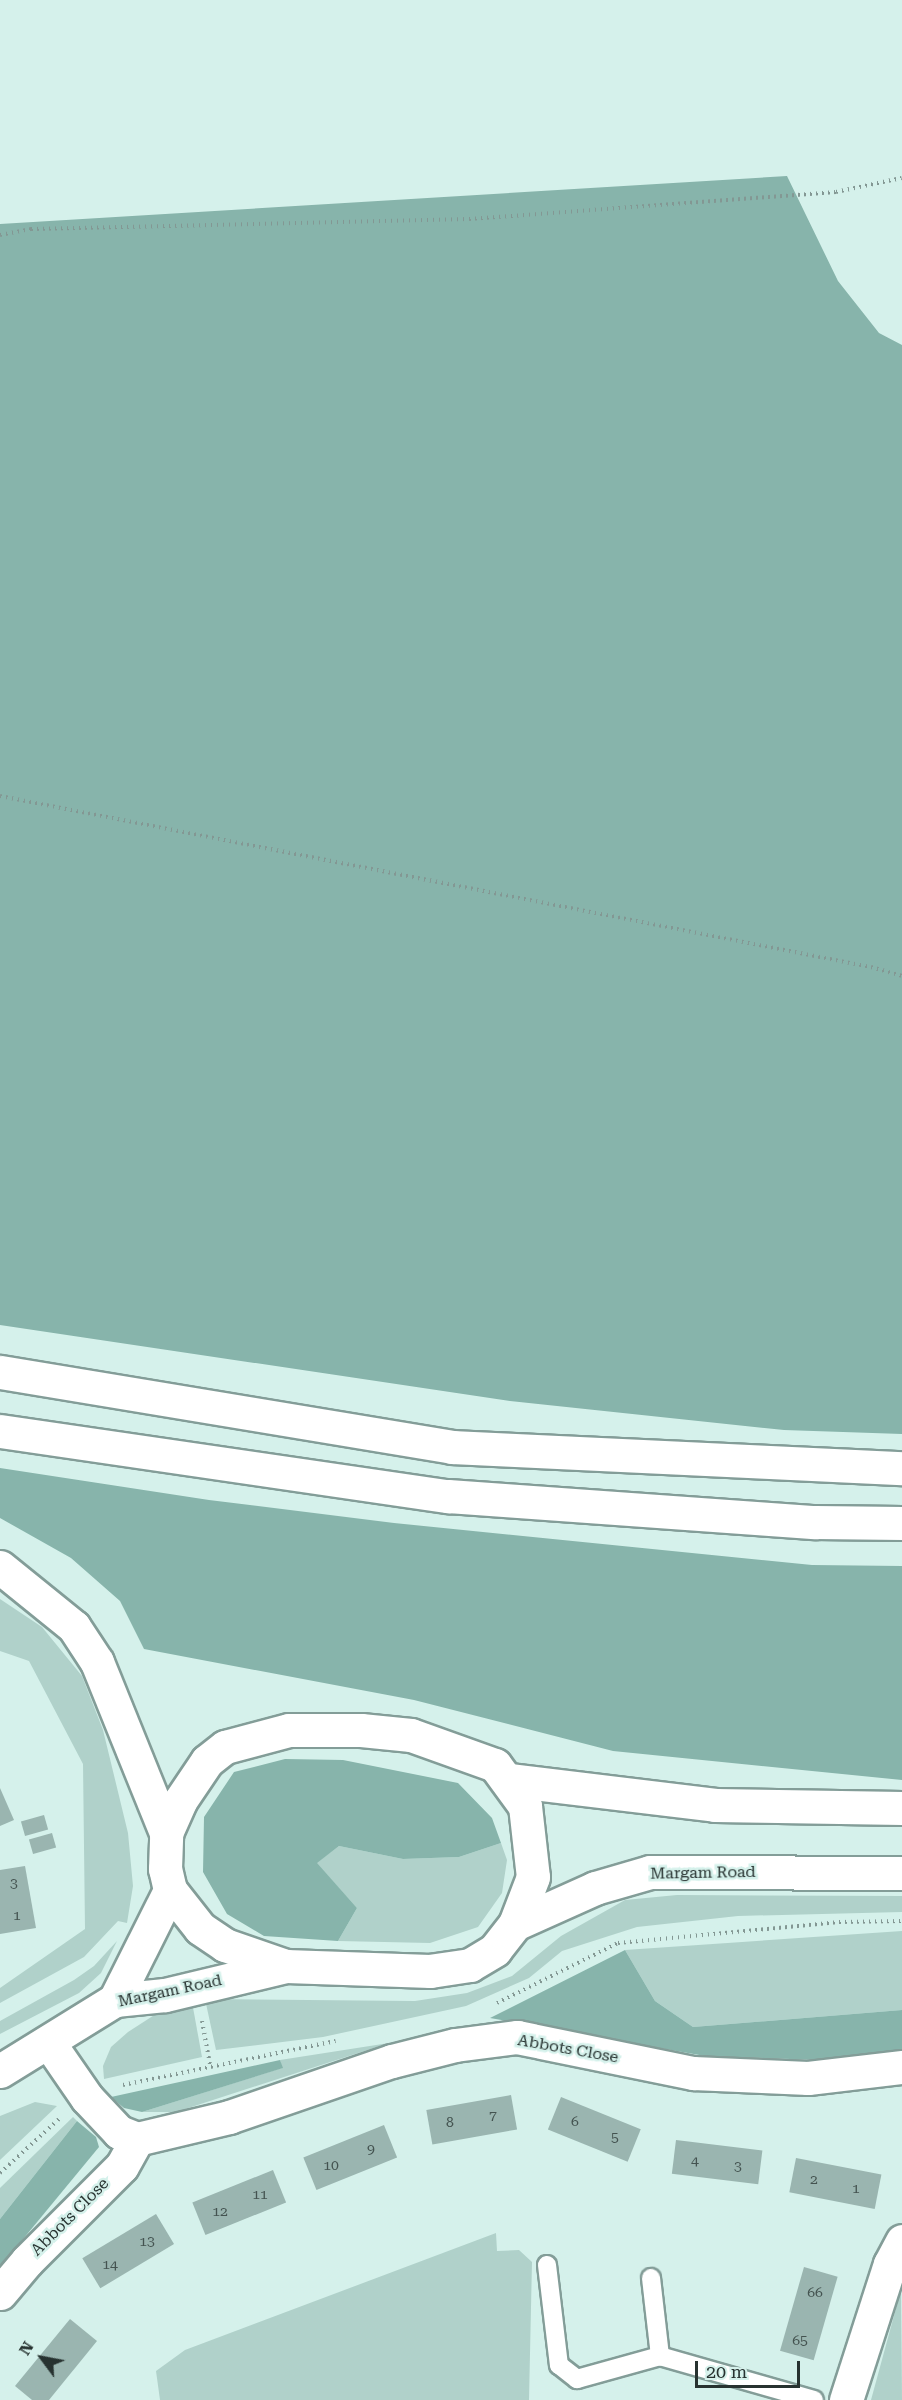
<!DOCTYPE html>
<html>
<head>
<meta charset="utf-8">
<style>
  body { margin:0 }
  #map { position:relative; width:902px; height:2400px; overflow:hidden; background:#d5f1eb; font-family:"Roboto Serif",serif }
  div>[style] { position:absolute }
  .green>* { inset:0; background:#b0d1ca }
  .forest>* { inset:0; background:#87b4ab }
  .building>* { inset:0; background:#9ab5b0; transform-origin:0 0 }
  .path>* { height:4px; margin-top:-2px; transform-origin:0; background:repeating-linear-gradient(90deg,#839793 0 1.5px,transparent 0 6px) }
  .roads { filter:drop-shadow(2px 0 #839d98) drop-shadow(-2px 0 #839d98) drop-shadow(0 2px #839d98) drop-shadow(0 -2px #839d98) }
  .service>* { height:18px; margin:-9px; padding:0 9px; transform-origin:9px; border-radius:9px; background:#fff }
  .minor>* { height:33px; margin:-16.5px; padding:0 16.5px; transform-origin:16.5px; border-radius:16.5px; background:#fff }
  .primary>* { height:33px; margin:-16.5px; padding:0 16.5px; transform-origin:16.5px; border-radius:16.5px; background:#fff }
  .motorway>* { height:33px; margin:-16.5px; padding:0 16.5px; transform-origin:16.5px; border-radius:16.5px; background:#fff }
  span { translate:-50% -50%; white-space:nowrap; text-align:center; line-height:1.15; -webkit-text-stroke:5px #d5f1eb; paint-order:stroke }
  .number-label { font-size:14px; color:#445350 }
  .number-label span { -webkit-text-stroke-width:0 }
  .street-label { font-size:16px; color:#273230 }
  .north { position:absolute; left:12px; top:2328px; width:60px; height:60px; -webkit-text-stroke:4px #d5f1eb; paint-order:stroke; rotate:302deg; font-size:16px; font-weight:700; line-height:24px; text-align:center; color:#273230 }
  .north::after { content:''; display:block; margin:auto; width:21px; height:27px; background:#273230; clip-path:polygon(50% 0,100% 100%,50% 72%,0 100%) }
  .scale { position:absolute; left:695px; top:2361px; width:105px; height:27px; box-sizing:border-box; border:3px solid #273230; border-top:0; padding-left:8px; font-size:18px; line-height:21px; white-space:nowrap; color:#273230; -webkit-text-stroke:4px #d5f1eb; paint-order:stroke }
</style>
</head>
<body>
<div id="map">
  <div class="green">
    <div style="clip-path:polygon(0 1599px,42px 1627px,82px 1676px,103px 1730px,128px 1833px,133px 1886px,127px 1923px,118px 1921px,84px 1957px,0 2003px,0 1988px,85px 1929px,83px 1764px,29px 1661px,0 1651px)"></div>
    <div style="clip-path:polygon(501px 1843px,507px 1860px,502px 1893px,478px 1927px,430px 1943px,338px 1941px,357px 1908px,316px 1863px,339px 1846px,403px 1859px,459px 1857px)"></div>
    <div style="clip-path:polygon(677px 1895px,902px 1896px,902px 1912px,738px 1916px,637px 1927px,562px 1951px,529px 1978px,466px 2006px,323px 2037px,216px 2050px,205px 1999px,415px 2001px,467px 1993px,512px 1976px,561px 1936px,625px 1900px)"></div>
    <div style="clip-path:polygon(902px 1931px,902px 2010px,693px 2027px,655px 2001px,625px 1950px)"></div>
    <div style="clip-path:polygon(117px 1941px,101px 1973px,79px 1993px,0 2034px,0 2021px,74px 1980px,94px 1966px)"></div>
    <div style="clip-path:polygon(192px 2002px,202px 2057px,104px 2079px,103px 2066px,111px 2047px,128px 2032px,159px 2012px)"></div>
    <div style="clip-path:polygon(389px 2043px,176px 2112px,142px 2112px,282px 2068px,280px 2060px)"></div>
    <div style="clip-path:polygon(35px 2102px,57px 2106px,0 2160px,0 2116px)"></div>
    <div style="clip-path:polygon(73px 2117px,77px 2121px,0 2219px,0 2188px)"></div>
    <div style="clip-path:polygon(496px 2233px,497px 2251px,519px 2250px,532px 2262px,529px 2400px,160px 2400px,156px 2371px,185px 2350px)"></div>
    <div style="clip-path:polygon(901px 2290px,902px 2400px,871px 2400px)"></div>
  </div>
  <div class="forest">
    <div style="clip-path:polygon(787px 176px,838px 281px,879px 333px,902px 345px,902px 1434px,784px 1430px,510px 1401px,0 1325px,0 224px)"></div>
    <div style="clip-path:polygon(0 1468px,209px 1500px,394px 1523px,812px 1565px,902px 1566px,902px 1780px,613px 1751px,414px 1700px,144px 1649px,120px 1601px,71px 1558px,0 1518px)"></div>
    <div style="clip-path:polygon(285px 1759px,343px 1760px,458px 1783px,492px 1818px,501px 1843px,459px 1857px,403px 1859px,339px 1846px,317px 1863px,357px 1908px,338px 1941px,264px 1936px,227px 1914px,203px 1872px,204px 1817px,234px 1772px)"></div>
    <div style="clip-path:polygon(625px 1950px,655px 2001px,693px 2027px,902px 2010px,902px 2050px,818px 2060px,705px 2056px,490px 2018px)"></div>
    <div style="clip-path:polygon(280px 2060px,283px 2068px,142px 2112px,124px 2108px,111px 2097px)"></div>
    <div style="clip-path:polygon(77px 2121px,96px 2137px,99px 2147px,0 2267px,0 2219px)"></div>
  </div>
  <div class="building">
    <div style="clip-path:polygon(0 1788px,14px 1820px,0 1826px)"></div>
    <div style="left:44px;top:1815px;width:15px;height:24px;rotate:74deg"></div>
    <div style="left:52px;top:1833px;width:15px;height:24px;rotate:74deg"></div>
    <div style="clip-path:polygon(25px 1866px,36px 1928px,0 1934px,0 1870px)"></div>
    <div style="left:511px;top:2095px;width:35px;height:86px;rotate:80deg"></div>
    <div style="left:561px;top:2097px;width:86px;height:35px;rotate:22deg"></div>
    <div style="left:384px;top:2125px;width:35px;height:87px;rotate:68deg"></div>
    <div style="left:676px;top:2140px;width:87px;height:34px;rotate:7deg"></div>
    <div style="left:796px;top:2158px;width:87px;height:35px;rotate:11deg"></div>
    <div style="left:273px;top:2170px;width:35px;height:87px;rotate:68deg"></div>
    <div style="left:156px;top:2214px;width:35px;height:86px;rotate:59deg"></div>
    <div style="left:804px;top:2267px;width:35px;height:87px;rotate:16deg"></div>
    <div style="clip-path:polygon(70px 2319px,97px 2341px,49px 2400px,32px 2400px,15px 2386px)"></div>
  </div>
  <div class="path">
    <div style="left:0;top:235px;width:32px;rotate:-11deg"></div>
    <div style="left:31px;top:229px;width:438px;rotate:-1.3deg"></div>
    <div style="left:469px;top:219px;width:368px;rotate:-4.2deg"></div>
    <div style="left:836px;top:192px;width:67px;rotate:-12deg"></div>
    <div style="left:0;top:796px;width:888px;rotate:11.11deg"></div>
    <div style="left:871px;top:967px;width:32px;rotate:16deg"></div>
    <div style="left:497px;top:2003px;width:135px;rotate:-26.4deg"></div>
    <div style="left:618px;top:1943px;width:222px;rotate:-5.4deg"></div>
    <div style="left:839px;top:1922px;width:63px;rotate:-0.9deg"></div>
    <div style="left:202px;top:2021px;width:44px;rotate:79.5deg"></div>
    <div style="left:123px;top:2085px;width:217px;rotate:-11.7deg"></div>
    <div style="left:0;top:2173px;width:80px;rotate:-42.5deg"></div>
  </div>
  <div class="roads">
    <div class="service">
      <div style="left:547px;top:2265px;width:101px;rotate:83.2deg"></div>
      <div style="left:559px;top:2365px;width:23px;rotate:38deg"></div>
      <div style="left:577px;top:2379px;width:86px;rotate:-15.5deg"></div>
      <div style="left:660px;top:2356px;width:160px;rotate:15.9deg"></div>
      <div style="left:651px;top:2278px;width:79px;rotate:83.4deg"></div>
    </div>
    <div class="minor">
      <div style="left:49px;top:2043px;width:67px;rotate:55.4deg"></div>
      <div style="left:87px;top:2098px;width:47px;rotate:46.7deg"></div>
      <div style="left:119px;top:2132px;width:19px;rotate:21deg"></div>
      <div style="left:137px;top:2139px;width:95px;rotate:-13.4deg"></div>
      <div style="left:229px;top:2117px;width:172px;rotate:-19deg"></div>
      <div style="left:392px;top:2061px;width:65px;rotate:-14.3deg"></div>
      <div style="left:455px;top:2045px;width:63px;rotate:-7.4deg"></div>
      <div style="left:517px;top:2037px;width:180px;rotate:11.6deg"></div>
      <div style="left:693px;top:2073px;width:115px;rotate:2.5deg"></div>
      <div style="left:808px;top:2078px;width:95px;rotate:-6.7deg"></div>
      <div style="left:0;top:2293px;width:42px;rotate:-49.8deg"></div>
      <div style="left:27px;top:2261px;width:134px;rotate:-45deg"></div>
      <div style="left:122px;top:2166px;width:31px;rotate:-61deg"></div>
      <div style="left:846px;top:2400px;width:143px;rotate:-72.1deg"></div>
      <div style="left:890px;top:2264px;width:26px;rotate:-62deg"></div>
    </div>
    <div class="primary">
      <div style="left:289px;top:1730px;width:72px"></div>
      <div style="left:361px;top:1730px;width:50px;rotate:5.7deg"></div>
      <div style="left:411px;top:1735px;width:89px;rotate:19.7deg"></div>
      <div style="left:495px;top:1765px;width:51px;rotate:53.8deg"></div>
      <div style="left:525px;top:1806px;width:71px;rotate:83.6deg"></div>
      <div style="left:533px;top:1877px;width:50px;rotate:111deg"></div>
      <div style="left:515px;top:1924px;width:33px;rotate:128deg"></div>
      <div style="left:495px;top:1950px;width:29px;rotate:149deg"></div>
      <div style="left:470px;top:1965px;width:40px;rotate:171.5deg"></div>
      <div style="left:430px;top:1971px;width:144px;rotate:-178deg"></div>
      <div style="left:286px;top:1966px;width:65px;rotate:-161deg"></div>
      <div style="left:225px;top:1945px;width:30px;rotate:-146deg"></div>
      <div style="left:200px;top:1928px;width:48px;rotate:-128.3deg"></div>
      <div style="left:170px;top:1890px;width:22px;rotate:-103deg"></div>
      <div style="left:165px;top:1869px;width:36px;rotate:-88deg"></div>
      <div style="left:166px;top:1833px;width:35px;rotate:-66deg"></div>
      <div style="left:180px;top:1801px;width:48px;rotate:-56deg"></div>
      <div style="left:207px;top:1761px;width:23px;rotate:-38deg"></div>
      <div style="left:225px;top:1747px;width:66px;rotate:-14.9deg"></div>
      <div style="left:509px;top:1780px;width:208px;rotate:6.9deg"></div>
      <div style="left:715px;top:1805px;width:187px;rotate:0.9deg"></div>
      <div style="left:515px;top:1924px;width:88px;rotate:-24.2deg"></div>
      <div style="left:595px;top:1888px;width:57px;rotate:-16.2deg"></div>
      <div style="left:650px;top:1872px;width:252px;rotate:0.2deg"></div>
      <div style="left:115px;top:2000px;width:123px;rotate:-63.4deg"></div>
      <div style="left:0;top:2071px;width:135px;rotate:-31.7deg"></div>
      <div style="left:115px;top:2000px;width:50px;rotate:-5.7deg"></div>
      <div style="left:165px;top:1995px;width:124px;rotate:-13.5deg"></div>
    </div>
    <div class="motorway">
      <div style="left:0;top:1372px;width:458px;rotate:9.4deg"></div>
      <div style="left:452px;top:1447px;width:450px;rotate:2.7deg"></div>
      <div style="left:0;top:1431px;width:453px;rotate:8.3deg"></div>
      <div style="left:448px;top:1496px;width:368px;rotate:4.1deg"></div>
      <div style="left:815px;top:1522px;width:87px;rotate:0.7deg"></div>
      <div style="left:0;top:1567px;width:95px;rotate:39deg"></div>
      <div style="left:74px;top:1627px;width:42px;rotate:56.7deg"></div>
      <div style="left:97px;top:1662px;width:184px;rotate:68deg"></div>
    </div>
  </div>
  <div class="number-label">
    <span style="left:14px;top:1883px">3</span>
    <span style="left:17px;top:1915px">1</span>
    <span style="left:493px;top:2115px">7</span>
    <span style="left:575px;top:2121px">6</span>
    <span style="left:450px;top:2122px">8</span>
    <span style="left:615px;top:2137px">5</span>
    <span style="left:371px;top:2149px">9</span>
    <span style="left:695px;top:2160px">4</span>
    <span style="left:331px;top:2165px">10</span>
    <span style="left:738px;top:2166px">3</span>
    <span style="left:814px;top:2179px">2</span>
    <span style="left:856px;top:2188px">1</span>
    <span style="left:260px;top:2194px">11</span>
    <span style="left:220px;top:2211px">12</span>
    <span style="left:147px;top:2241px">13</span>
    <span style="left:110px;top:2264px">14</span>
    <span style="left:815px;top:2292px">66</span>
    <span style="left:800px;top:2340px">65</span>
  </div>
  <div class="street-label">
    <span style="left:703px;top:1873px;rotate:-1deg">Margam Road</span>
    <span style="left:170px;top:1991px;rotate:-12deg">Margam Road</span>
    <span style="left:568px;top:2049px;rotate:10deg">Abbots Close</span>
    <span style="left:70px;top:2217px;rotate:-45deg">Abbots Close</span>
  </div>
  <div class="north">N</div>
  <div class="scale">20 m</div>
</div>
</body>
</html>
